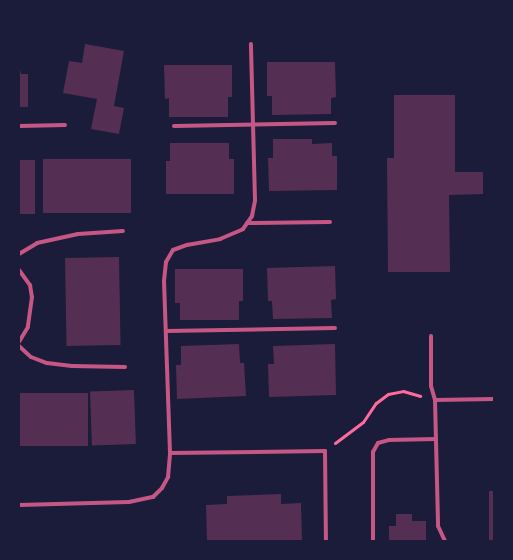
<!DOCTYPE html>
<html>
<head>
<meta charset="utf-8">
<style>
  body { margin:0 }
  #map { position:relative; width:513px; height:560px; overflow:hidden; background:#1b1b3a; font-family:"Titillium Web",sans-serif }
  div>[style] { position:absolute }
  .building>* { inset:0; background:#542f53; transform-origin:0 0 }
  .path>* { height:3px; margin:-1.5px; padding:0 1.5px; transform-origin:1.5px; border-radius:1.5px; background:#ff6b9d }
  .service>* { height:4px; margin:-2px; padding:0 2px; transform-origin:2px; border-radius:2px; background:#c65784 }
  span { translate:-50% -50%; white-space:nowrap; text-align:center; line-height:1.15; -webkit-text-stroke:5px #1b1b3a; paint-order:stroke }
  .frame { position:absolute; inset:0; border:20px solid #1b1b3a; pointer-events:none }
</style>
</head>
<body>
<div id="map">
  <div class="building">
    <div style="clip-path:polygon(85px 44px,124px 51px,114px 106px,124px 108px,119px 134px,91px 129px,97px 99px,63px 93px,69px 61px,82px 63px)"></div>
    <div style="clip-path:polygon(267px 62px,335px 62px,336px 97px,331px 98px,331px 114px,272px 115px,272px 96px,267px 96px)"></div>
    <div style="clip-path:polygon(19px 64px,21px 74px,28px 74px,28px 107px,19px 107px)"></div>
    <div style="clip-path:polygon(164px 65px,232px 65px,232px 97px,228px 97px,228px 117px,169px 117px,169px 98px,165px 99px)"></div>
    <div style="clip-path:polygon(394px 95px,455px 95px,455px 172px,483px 172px,483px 194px,449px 195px,450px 272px,388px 272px,387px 158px,394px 158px)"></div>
    <div style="clip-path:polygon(273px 139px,312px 139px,312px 144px,332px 143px,332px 156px,337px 156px,337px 190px,269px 191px,268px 158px,273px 158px)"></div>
    <div style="clip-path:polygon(170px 143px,229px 143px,229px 159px,234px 159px,234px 194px,166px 194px,166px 161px,170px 161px)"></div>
    <div style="left:43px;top:159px;width:88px;height:54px"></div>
    <div style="left:19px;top:160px;width:16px;height:54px"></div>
    <div style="left:119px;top:257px;width:88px;height:54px;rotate:89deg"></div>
    <div style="clip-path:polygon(335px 266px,336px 299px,331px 300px,332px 318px,273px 319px,272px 301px,268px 301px,267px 268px)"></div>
    <div style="clip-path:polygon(175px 269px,243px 269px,243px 301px,239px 301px,239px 320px,180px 320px,180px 303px,175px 303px)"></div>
    <div style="clip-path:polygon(239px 344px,240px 363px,244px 363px,246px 396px,177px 399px,176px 365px,181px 365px,181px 346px)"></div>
    <div style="clip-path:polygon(335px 344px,336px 395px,269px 397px,268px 364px,274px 364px,273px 346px)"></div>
    <div style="left:134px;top:390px;width:54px;height:44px;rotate:88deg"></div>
    <div style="left:19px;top:393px;width:69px;height:53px"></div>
    <div style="left:489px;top:491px;width:5px;height:49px"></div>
    <div style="clip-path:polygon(281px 494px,281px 504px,301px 503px,302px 541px,207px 541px,206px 505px,227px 504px,227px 496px)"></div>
    <div style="clip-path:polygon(396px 514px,412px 514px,412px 521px,426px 521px,426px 541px,389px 541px,389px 526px,396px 526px)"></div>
  </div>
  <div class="path">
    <div style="left:335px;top:443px;width:35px;rotate:-37deg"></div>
    <div style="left:363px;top:422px;width:23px;rotate:-56deg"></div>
    <div style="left:376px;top:403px;width:15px;rotate:-37deg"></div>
    <div style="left:388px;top:394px;width:15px;rotate:-11deg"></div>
    <div style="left:403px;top:391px;width:18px;rotate:16deg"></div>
  </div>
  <div class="service">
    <div style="left:19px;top:126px;width:46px;rotate:-1.2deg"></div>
    <div style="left:174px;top:126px;width:161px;rotate:-1.1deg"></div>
    <div style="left:247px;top:223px;width:83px;rotate:-0.7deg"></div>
    <div style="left:19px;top:254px;width:21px;rotate:-31deg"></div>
    <div style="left:37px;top:243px;width:42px;rotate:-12.4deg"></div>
    <div style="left:78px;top:234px;width:45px;rotate:-3.8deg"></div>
    <div style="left:19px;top:270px;width:19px;rotate:54deg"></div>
    <div style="left:30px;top:285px;width:12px;rotate:81deg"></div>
    <div style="left:32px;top:297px;width:30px;rotate:98deg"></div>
    <div style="left:28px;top:327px;width:17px;rotate:121deg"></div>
    <div style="left:166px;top:331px;width:169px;rotate:-1deg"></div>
    <div style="left:431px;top:336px;width:50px;rotate:90deg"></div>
    <div style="left:431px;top:386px;width:15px;rotate:74deg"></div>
    <div style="left:435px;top:400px;width:126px;rotate:88.6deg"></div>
    <div style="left:438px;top:526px;width:17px;rotate:65deg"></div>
    <div style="left:19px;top:346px;width:16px;rotate:43deg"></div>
    <div style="left:31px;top:357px;width:17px;rotate:21deg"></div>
    <div style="left:47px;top:363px;width:25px;rotate:7deg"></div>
    <div style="left:72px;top:366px;width:53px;rotate:1.1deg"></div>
    <div style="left:435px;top:400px;width:59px;rotate:-1deg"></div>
    <div style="left:170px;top:453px;width:155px;rotate:-0.7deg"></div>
    <div style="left:325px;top:451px;width:90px;rotate:89.4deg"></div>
    <div style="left:19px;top:505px;width:110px;rotate:-1.6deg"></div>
    <div style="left:129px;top:502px;width:25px;rotate:-12deg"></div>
    <div style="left:153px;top:497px;width:13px;rotate:-45deg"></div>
    <div style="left:162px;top:488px;width:13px;rotate:-61deg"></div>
    <div style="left:168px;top:477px;width:24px;rotate:-85deg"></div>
    <div style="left:170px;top:453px;width:172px;rotate:-92deg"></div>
    <div style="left:164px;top:281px;width:19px;rotate:-84deg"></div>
    <div style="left:166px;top:262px;width:14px;rotate:-60deg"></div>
    <div style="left:173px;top:250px;width:15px;rotate:-20deg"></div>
    <div style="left:187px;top:245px;width:34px;rotate:-10deg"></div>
    <div style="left:220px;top:239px;width:25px;rotate:-23deg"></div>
    <div style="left:243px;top:229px;width:16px;rotate:-55deg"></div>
    <div style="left:252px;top:216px;width:16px;rotate:-79deg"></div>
    <div style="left:255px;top:200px;width:156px;rotate:-91.5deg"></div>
    <div style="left:373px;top:541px;width:89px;rotate:-90deg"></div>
    <div style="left:373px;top:452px;width:10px;rotate:-61deg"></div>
    <div style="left:378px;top:443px;width:11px;rotate:-15deg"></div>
    <div style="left:389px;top:440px;width:47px;rotate:-1.2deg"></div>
  </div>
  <div class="frame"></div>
</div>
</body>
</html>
